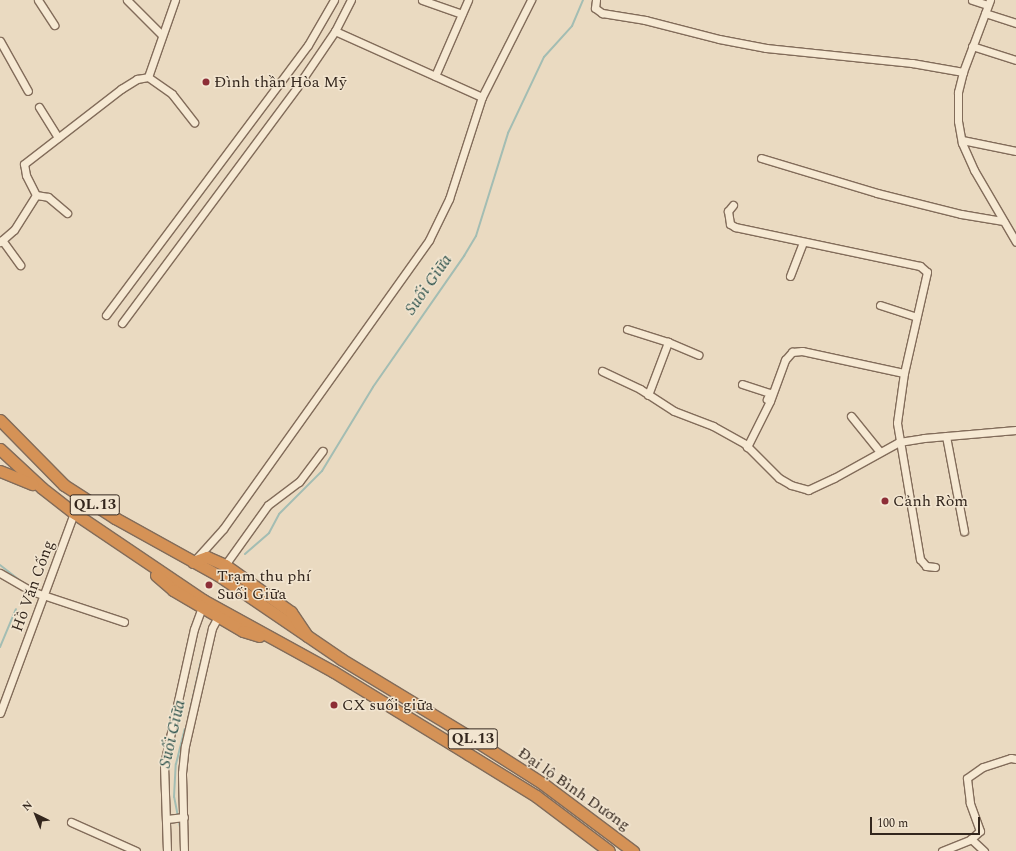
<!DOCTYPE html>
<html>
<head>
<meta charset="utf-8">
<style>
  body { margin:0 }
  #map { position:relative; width:1016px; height:851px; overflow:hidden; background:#eadac1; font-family:Spectral,serif }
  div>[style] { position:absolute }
  .stream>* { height:2px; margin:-1px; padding:0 1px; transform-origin:1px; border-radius:1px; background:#a3bdb3 }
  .roads { filter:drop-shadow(1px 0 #826c5a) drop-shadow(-1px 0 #826c5a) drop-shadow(0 1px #826c5a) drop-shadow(0 -1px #826c5a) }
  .minor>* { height:7px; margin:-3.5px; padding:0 3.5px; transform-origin:3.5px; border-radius:3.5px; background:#f6e9d3 }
  .highway>* { height:11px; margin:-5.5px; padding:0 5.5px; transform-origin:5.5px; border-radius:5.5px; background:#d59256 }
  .dots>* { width:11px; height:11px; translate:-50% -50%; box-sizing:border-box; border:2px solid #f2e5d0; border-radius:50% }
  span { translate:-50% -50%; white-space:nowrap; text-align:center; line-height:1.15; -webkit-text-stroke:3px #f2e5d0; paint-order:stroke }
  .shield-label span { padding:1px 3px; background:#f2e5d0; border:1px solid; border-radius:3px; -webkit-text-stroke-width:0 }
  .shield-label { font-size:15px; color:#33261d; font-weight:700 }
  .poi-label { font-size:16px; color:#33261d }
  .left { translate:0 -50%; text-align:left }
  .street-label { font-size:16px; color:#33261d }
  .water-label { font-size:17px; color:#2d524c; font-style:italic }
  .north { position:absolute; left:16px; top:795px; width:40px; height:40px; -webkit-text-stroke:3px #f2e5d0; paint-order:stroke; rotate:317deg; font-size:11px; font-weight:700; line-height:16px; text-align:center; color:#33261d }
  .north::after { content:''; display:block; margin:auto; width:14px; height:18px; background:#33261d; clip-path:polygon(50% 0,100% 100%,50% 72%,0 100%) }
  .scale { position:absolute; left:870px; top:817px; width:110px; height:18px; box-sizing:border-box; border:2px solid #33261d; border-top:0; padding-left:5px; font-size:12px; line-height:14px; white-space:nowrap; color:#33261d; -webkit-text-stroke:3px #f2e5d0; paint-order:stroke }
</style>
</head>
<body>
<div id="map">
  <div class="stream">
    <div style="left:245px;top:554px;width:32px;rotate:-41deg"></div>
    <div style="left:269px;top:533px;width:21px;rotate:-62deg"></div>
    <div style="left:279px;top:514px;width:61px;rotate:-45deg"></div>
    <div style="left:322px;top:471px;width:98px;rotate:-58.7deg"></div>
    <div style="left:373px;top:387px;width:160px;rotate:-55.2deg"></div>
    <div style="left:464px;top:256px;width:23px;rotate:-59deg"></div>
    <div style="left:476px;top:236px;width:108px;rotate:-72.7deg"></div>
    <div style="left:508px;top:133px;width:84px;rotate:-64.7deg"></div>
    <div style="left:544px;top:57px;width:42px;rotate:-47.9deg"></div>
    <div style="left:572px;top:26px;width:28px;rotate:-67deg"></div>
    <div style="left:0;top:565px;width:29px;rotate:38deg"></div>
    <div style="left:0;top:647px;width:41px;rotate:-67.2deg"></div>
    <div style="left:188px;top:719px;width:59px;rotate:-77.4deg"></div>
    <div style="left:180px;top:827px;width:31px;rotate:-101deg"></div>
    <div style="left:174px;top:797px;width:33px;rotate:-87deg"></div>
    <div style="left:176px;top:764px;width:36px;rotate:-76deg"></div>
  </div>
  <div class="roads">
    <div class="minor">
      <div style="left:38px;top:0;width:30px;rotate:57deg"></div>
      <div style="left:127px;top:0;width:48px;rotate:45deg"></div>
      <div style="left:422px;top:0;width:42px;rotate:19.3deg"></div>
      <div style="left:596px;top:0;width:8px;rotate:97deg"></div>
      <div style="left:595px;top:8px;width:9px;rotate:36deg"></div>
      <div style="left:602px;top:13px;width:44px;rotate:9.2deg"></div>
      <div style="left:645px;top:20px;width:76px;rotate:14.4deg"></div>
      <div style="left:719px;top:39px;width:48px;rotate:10.8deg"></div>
      <div style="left:766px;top:48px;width:147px;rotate:5.9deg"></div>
      <div style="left:912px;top:63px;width:52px;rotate:10deg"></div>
      <div style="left:972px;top:0;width:16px;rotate:18deg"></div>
      <div style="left:990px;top:0;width:77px;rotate:110.6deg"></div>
      <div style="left:963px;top:72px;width:21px;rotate:104deg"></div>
      <div style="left:958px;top:92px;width:29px;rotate:90deg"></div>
      <div style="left:958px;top:121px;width:22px;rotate:80deg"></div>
      <div style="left:962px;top:143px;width:30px;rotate:66deg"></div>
      <div style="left:974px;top:170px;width:83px;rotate:59.7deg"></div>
      <div style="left:985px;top:13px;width:33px;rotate:18deg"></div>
      <div style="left:335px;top:31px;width:161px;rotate:24.2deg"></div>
      <div style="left:0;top:41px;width:57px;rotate:60.8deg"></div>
      <div style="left:972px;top:46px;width:46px;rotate:17.7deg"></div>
      <div style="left:435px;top:76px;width:83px;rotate:-66.5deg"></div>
      <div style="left:148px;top:77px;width:82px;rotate:-70.7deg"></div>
      <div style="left:39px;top:107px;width:36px;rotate:58deg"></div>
      <div style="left:962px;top:140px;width:55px;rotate:11.5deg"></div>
      <div style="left:761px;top:158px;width:121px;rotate:16.8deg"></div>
      <div style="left:877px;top:193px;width:87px;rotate:14deg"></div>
      <div style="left:961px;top:214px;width:43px;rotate:9.5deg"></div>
      <div style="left:36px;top:195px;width:12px;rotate:9deg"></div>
      <div style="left:48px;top:197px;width:25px;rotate:40deg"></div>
      <div style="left:733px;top:205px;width:8px;rotate:130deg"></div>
      <div style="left:728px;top:211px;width:13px;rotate:81deg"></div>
      <div style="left:730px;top:224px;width:6px;rotate:31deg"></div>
      <div style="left:735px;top:227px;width:189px;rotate:11.9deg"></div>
      <div style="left:920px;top:266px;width:9px;rotate:41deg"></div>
      <div style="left:927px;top:272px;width:104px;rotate:102.8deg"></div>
      <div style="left:904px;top:373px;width:50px;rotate:98deg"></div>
      <div style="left:897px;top:423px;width:138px;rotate:80.4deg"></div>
      <div style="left:920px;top:559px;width:9px;rotate:49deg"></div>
      <div style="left:926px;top:566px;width:9px;rotate:6deg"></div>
      <div style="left:2px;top:240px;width:31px;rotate:54deg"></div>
      <div style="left:0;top:242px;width:18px;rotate:-41deg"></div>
      <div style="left:14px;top:230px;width:41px;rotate:-57.8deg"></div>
      <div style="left:36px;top:195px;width:22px;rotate:-117deg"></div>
      <div style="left:26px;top:175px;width:11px;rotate:-100deg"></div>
      <div style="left:24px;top:164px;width:123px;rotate:-37.7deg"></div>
      <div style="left:121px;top:89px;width:19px;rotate:-32deg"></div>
      <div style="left:137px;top:79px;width:11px;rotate:-10deg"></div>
      <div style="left:148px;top:77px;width:29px;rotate:35deg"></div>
      <div style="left:172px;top:94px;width:36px;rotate:52deg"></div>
      <div style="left:790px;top:276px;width:36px;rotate:-69deg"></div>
      <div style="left:880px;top:305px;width:38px;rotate:18deg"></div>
      <div style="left:106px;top:315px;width:337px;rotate:-53.2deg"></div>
      <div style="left:308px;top:45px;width:52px;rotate:-60deg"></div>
      <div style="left:122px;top:323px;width:294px;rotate:-53.4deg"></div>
      <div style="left:297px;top:87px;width:68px;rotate:-55.8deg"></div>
      <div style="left:335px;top:31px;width:35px;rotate:-63deg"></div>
      <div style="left:627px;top:329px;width:43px;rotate:17.6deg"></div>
      <div style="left:602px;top:371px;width:42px;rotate:25.3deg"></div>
      <div style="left:640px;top:389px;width:40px;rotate:32.9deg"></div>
      <div style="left:674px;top:411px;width:42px;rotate:21deg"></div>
      <div style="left:713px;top:426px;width:37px;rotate:29deg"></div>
      <div style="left:745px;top:444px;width:48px;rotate:45deg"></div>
      <div style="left:779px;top:478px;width:14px;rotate:30deg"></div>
      <div style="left:791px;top:485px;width:18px;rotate:16deg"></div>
      <div style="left:808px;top:490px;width:29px;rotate:-25deg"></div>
      <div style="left:834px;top:478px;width:74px;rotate:-29deg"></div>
      <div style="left:899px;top:442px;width:25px;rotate:-9deg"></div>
      <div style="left:924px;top:438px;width:92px;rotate:-5deg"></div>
      <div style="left:742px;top:384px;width:29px;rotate:18deg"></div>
      <div style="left:770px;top:393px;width:7px;rotate:117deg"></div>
      <div style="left:648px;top:395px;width:57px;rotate:-69.3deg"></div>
      <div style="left:668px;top:342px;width:33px;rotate:23deg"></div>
      <div style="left:851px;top:416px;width:46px;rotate:51.1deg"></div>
      <div style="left:946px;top:436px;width:97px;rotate:79.3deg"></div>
      <div style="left:747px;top:447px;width:51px;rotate:-63.4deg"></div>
      <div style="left:770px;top:401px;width:44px;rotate:-69.9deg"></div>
      <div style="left:785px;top:360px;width:11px;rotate:-49deg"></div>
      <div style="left:792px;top:352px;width:10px;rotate:-6deg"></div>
      <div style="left:802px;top:351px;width:104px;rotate:12.2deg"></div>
      <div style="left:196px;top:559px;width:40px;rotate:-48deg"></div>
      <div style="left:223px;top:529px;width:355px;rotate:-54.5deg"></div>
      <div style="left:429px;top:240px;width:46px;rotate:-64deg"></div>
      <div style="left:449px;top:199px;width:107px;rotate:-72.1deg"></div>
      <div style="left:482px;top:97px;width:109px;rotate:-63.2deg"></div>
      <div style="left:225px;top:565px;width:74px;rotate:-54.4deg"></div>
      <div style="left:268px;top:505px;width:39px;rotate:-37deg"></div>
      <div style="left:299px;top:482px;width:39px;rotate:-53deg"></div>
      <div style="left:0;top:573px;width:36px;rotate:30deg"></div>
      <div style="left:31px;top:591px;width:98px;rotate:18.4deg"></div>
      <div style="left:0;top:713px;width:213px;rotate:-69.7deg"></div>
      <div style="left:167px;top:819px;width:17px;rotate:-7deg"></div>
      <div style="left:71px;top:822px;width:71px;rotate:24deg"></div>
      <div style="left:167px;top:851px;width:87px;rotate:-92deg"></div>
      <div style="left:164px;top:764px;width:138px;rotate:-77.5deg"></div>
      <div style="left:194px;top:629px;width:27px;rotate:-70deg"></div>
      <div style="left:184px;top:851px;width:78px;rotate:-91.5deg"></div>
      <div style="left:182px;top:773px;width:27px;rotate:-84deg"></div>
      <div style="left:185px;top:746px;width:121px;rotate:-77.1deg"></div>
      <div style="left:212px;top:628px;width:17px;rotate:-62deg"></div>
      <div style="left:942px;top:851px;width:31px;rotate:-22deg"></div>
      <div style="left:984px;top:851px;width:18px;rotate:-137deg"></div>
      <div style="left:971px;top:839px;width:12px;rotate:-42deg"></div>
      <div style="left:980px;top:831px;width:30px;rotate:-110deg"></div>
      <div style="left:970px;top:803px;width:25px;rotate:-97deg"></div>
      <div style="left:967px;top:778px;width:19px;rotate:-35deg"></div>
      <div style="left:983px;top:767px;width:29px;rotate:-18deg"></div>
      <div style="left:1011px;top:758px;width:5px;rotate:11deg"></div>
    </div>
    <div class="highway">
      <div style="left:0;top:420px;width:91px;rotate:45.4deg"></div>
      <div style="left:64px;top:485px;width:61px;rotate:32.9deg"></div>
      <div style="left:115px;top:518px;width:118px;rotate:29deg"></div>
      <div style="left:218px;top:575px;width:149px;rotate:34.3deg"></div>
      <div style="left:341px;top:659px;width:154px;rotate:31.2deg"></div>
      <div style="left:473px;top:739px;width:82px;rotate:32.5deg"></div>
      <div style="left:542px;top:783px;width:114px;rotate:36.8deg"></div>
      <div style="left:0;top:449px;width:57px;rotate:42.9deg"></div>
      <div style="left:42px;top:488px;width:41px;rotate:38deg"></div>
      <div style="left:74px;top:513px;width:156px;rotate:34deg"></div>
      <div style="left:203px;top:600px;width:149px;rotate:28.8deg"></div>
      <div style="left:334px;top:672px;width:157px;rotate:31.5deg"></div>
      <div style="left:468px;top:754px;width:80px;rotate:31.7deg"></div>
      <div style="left:536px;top:796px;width:91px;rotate:37deg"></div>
      <div style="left:0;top:471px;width:35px;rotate:22deg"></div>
      <div style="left:193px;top:562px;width:15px;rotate:-20deg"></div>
      <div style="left:207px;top:557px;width:20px;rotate:24deg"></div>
      <div style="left:225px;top:565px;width:81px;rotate:35.5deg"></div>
      <div style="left:291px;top:612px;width:29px;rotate:56deg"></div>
      <div style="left:156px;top:575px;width:23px;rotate:41deg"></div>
      <div style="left:173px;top:590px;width:81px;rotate:30.4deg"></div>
      <div style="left:243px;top:631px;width:17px;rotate:17deg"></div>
    </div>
  </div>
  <div class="dots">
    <div style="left:206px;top:82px;background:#8d2e37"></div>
    <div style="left:885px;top:501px;background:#8d2e37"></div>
    <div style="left:209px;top:585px;background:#8d2e37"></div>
    <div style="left:334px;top:705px;background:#8d2e37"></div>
  </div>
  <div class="shield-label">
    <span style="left:95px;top:505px">QL.13</span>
    <span style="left:473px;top:739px">QL.13</span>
  </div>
  <div class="poi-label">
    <span class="left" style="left:214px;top:82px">Đình thần Hòa Mỹ</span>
    <span class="left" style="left:893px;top:501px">Cảnh Ròm</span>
    <span class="left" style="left:217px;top:585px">Trạm thu phí<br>Suối Giữa</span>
    <span class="left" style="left:342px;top:705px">CX suối giữa</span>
  </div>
  <div class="street-label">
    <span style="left:33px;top:586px;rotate:-70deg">Hồ Văn Cống</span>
    <span style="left:574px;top:789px;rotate:35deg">Đại lộ Bình Dương</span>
  </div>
  <div class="water-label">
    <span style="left:429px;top:285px;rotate:-55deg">Suối Giữa</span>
    <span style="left:173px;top:734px;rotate:-77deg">Suối Giữa</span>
  </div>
  <div class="north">N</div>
  <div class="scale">100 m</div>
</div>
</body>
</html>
